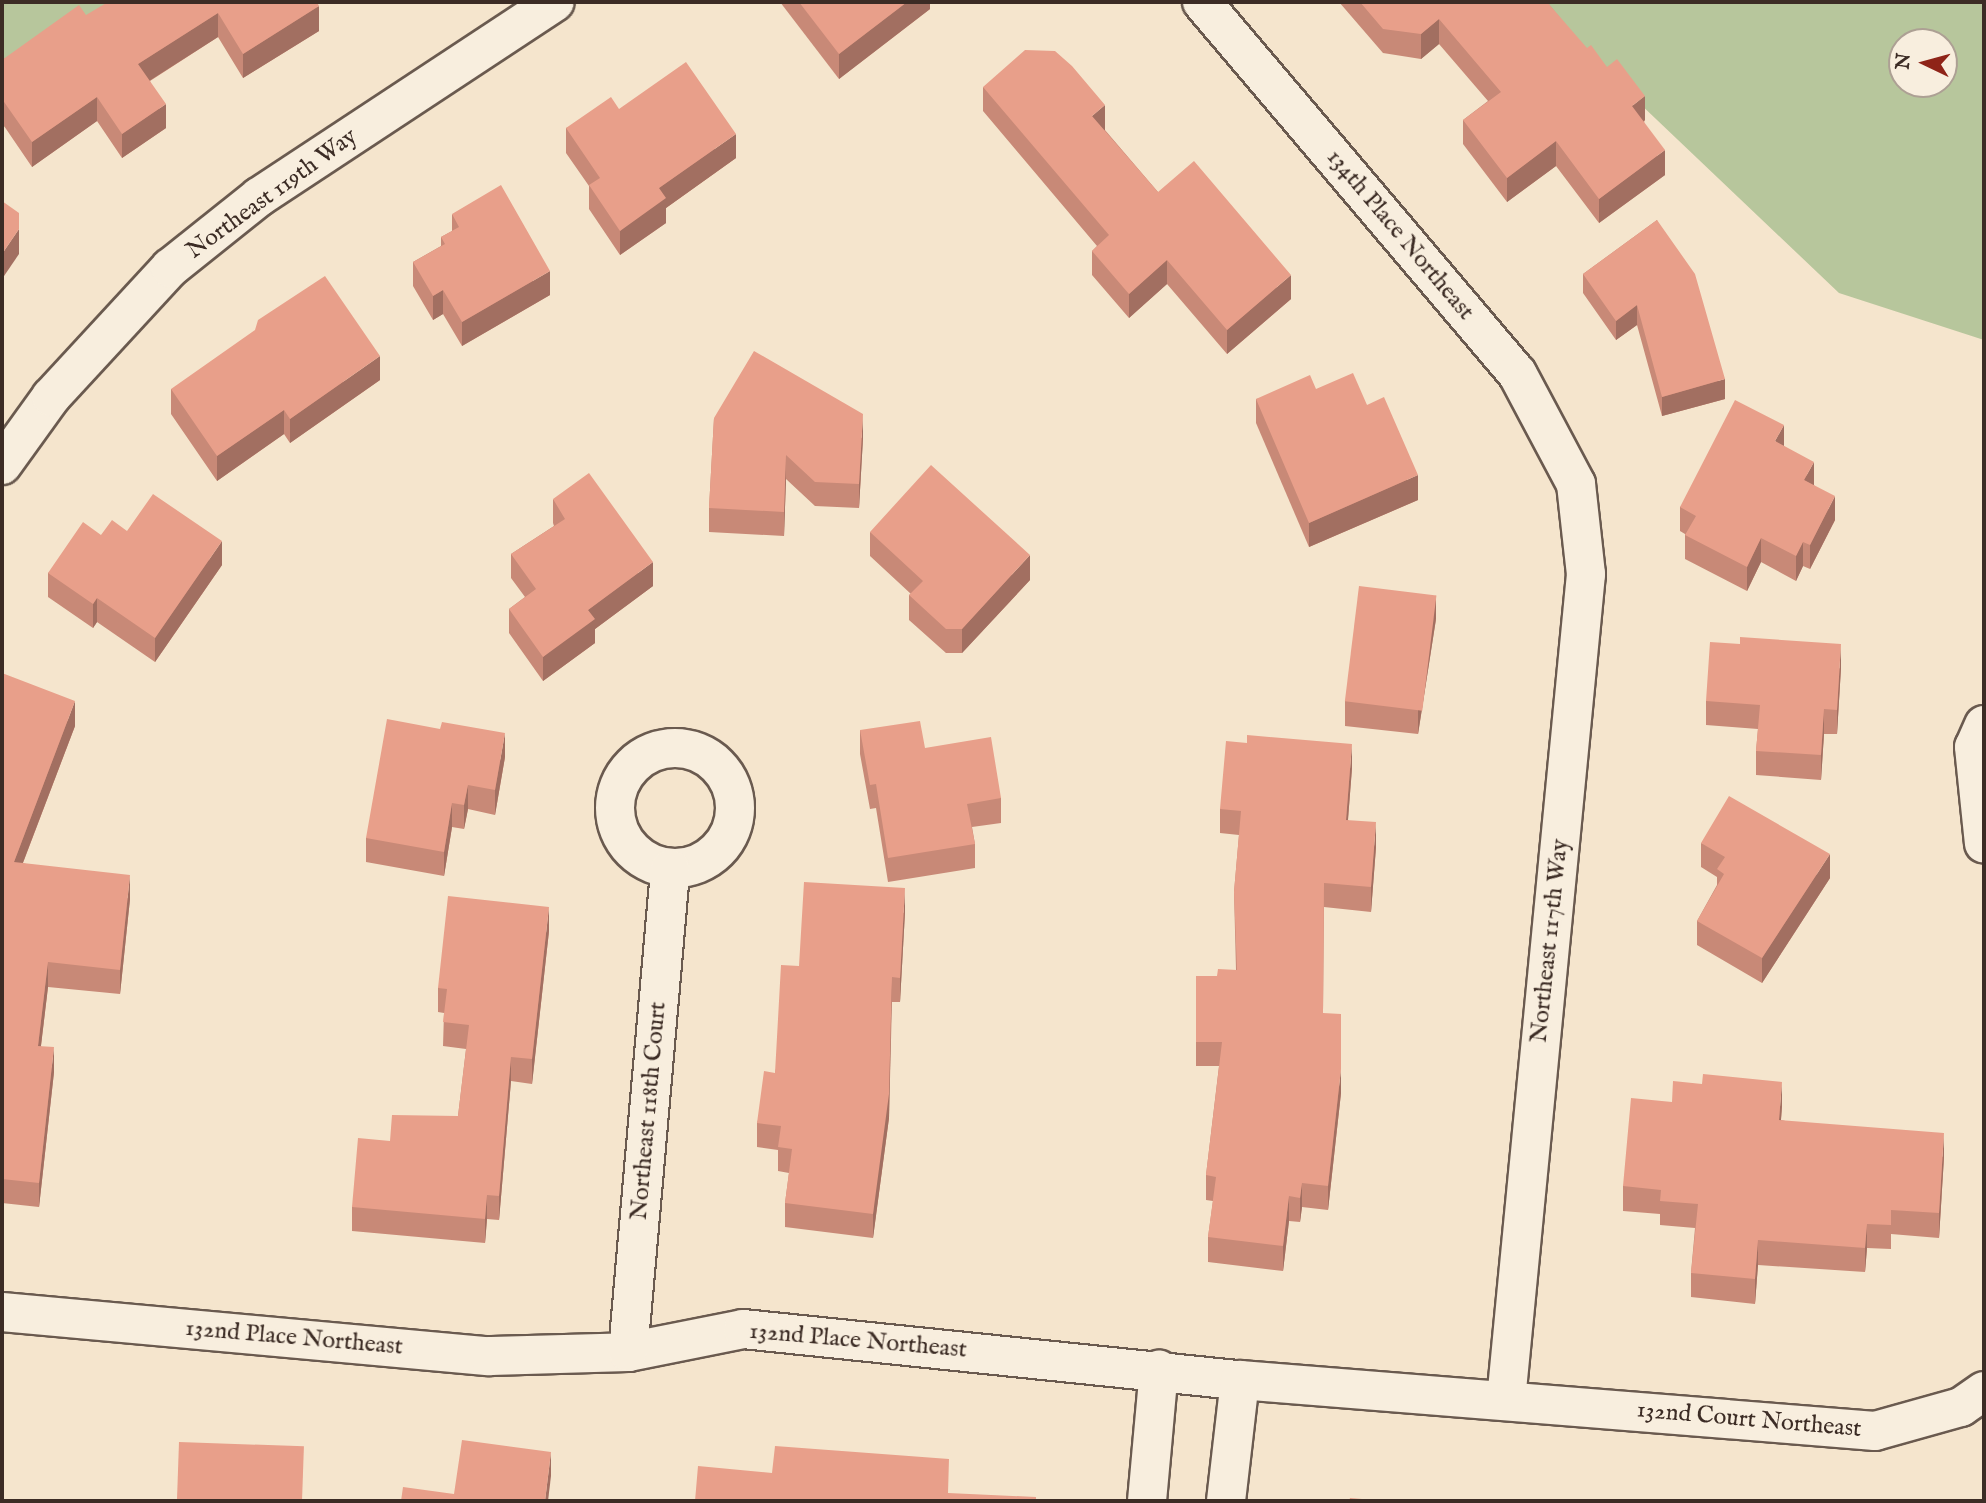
<!DOCTYPE html>
<html>
<head>
<meta charset="utf-8">
<style>
  body { margin:0 }
  #map { position:relative; width:1986px; height:1503px; overflow:hidden; background:#f5e5cd; font-family:"IM FELL English",serif }
  div>[style] { position:absolute }
  .green>* { inset:0; background:#b7c69c }
  .roads { filter:drop-shadow(2px 0 #6a5a4f) drop-shadow(-2px 0 #6a5a4f) drop-shadow(0 2px #6a5a4f) drop-shadow(0 -2px #6a5a4f) }
  .minor>* { height:38px; margin:-19px; padding:0 19px; transform-origin:19px; border-radius:19px; background:#f8eede }
  .minor>.ring { margin:-19px; padding:0; box-sizing:content-box; background:none; border:38px solid #f8eede; border-radius:50% }
  .wall>* { inset:0; background:#c88977 }
  .shaded-wall>* { inset:0; background:#a26f61 }
  .building>* { inset:0; background:#e89f8a; transform-origin:0 0 }
  span { translate:-50% -50%; white-space:nowrap; text-align:center; line-height:1.15; -webkit-text-stroke:5px #f8eede; paint-order:stroke }
  .street-label { font-size:24px; color:#3c2c25 }
  .frame { position:absolute; inset:0; border:4px solid #3c2c25; pointer-events:none }
  .north { position:absolute; left:1888px; top:28px; width:70px; height:70px; box-sizing:border-box; background:#f8eede; border:2px solid #ada094; border-radius:50%; rotate:275deg; font-size:19px; font-weight:700; line-height:28px; text-align:center; color:#3c2c25 }
  .north::after { content:''; display:block; margin:auto; width:24px; height:32px; background:#8f2418; clip-path:polygon(50% 0,100% 100%,50% 72%,0 100%) }
</style>
</head>
<body>
<div id="map">
  <div class="green">
    <div style="clip-path:polygon(2px 2px,144px 2px,2px 129px)"></div>
    <div style="clip-path:polygon(evenodd,1533px 2px,1984px 2px,1984px 340px,1839px 293px,1533px 2px,1902px 42px,1944px 42px,1944px 84px,1902px 84px,1902px 42px)"></div>
  </div>
  <div class="roads">
    <div class="minor">
      <div style="left:1202px;top:2px;width:487px;rotate:49.7deg"></div>
      <div style="left:1517px;top:373px;width:126px;rotate:62deg"></div>
      <div style="left:1576px;top:484px;width:91px;rotate:83.7deg"></div>
      <div style="left:1586px;top:574px;width:830px;rotate:95.53deg"></div>
      <div style="left:2px;top:465px;width:84px;rotate:-54.2deg"></div>
      <div style="left:51px;top:397px;width:176px;rotate:-47.3deg"></div>
      <div style="left:170px;top:268px;width:114px;rotate:-38.6deg"></div>
      <div style="left:259px;top:197px;width:354px;rotate:-33.4deg"></div>
      <div style="left:1984px;top:725px;width:24px;rotate:114deg"></div>
      <div style="left:1974px;top:747px;width:97px;rotate:84.1deg"></div>
      <div class="ring" style="left:615px;top:748px;width:82px;height:82px"></div>
      <div style="left:2px;top:1312px;width:489px;rotate:5.2deg"></div>
      <div style="left:489px;top:1356px;width:139px;rotate:-1.6deg"></div>
      <div style="left:628px;top:1352px;width:117px;rotate:-11.3deg"></div>
      <div style="left:743px;top:1329px;width:500px;rotate:5.9deg"></div>
      <div style="left:1240px;top:1380px;width:637px;rotate:4.59deg"></div>
      <div style="left:1875px;top:1431px;width:89px;rotate:-15.6deg"></div>
      <div style="left:1961px;top:1407px;width:28px;rotate:-35deg"></div>
      <div style="left:628px;top:1352px;width:485px;rotate:-85deg"></div>
      <div style="left:1147px;top:1501px;width:132px;rotate:-84.8deg"></div>
      <div style="left:1226px;top:1501px;width:122px;rotate:-83.4deg"></div>
    </div>
  </div>
  <div class="wall">
    <div style="clip-path:polygon(317px 2px,319px 31px,243px 78px,218px 37px,150px 81px,166px 128px,122px 158px,97px 121px,32px 167px,2px 123px,2px 60px,86px 15px)"></div>
    <div style="clip-path:polygon(780px 2px,930px 2px,930px 9px,839px 79px)"></div>
    <div style="clip-path:polygon(1339px 2px,1547px 2px,1645px 120px,1644px 122px,1665px 175px,1599px 223px,1556px 166px,1507px 202px,1463px 144px,1463px 120px,1488px 101px,1439px 44px,1421px 59px,1383px 53px)"></div>
    <div style="clip-path:polygon(983px 87px,1105px 130px,1158px 192px,1291px 299px,1227px 354px,1167px 284px,1129px 318px,1092px 275px,1092px 251px,1097px 246px,983px 111px)"></div>
    <div style="clip-path:polygon(619px 109px,736px 158px,666px 208px,666px 223px,620px 255px,589px 209px,589px 186px,566px 153px,566px 128px)"></div>
    <div style="clip-path:polygon(452px 214px,550px 295px,462px 346px,443px 314px,433px 320px,413px 286px,413px 262px,441px 246px,441px 237px,452px 231px)"></div>
    <div style="clip-path:polygon(1657px 220px,1725px 399px,1662px 416px,1637px 325px,1616px 340px,1583px 293px,1583px 274px)"></div>
    <div style="clip-path:polygon(380px 380px,290px 443px,284px 434px,217px 481px,171px 414px,171px 389px)"></div>
    <div style="clip-path:polygon(1316px 389px,1367px 405px,1418px 500px,1309px 547px,1256px 423px,1256px 399px)"></div>
    <div style="clip-path:polygon(714px 418px,863px 438px,859px 508px,815px 506px,786px 479px,784px 536px,709px 532px,709px 508px)"></div>
    <div style="clip-path:polygon(1784px 446px,1814px 485px,1835px 520px,1810px 569px,1803px 566px,1796px 581px,1761px 562px,1747px 591px,1685px 559px,1685px 534px,1680px 531px,1680px 507px)"></div>
    <div style="clip-path:polygon(553px 499px,653px 586px,595px 629px,595px 643px,543px 681px,509px 633px,509px 609px,525px 597px,511px 578px,511px 554px,554px 526px,553px 523px)"></div>
    <div style="clip-path:polygon(127px 531px,222px 565px,155px 662px,97px 622px,93px 628px,48px 597px,48px 573px,101px 535px)"></div>
    <div style="clip-path:polygon(870px 532px,1030px 580px,962px 653px,946px 653px,909px 620px,909px 595px,911px 594px,870px 556px)"></div>
    <div style="clip-path:polygon(1436px 619px,1418px 734px,1345px 726px,1345px 701px)"></div>
    <div style="clip-path:polygon(1841px 668px,1837px 734px,1824px 734px,1821px 780px,1756px 775px,1756px 751px,1758px 729px,1706px 725px,1706px 701px)"></div>
    <div style="clip-path:polygon(2px 673px,75px 726px,23px 863px,130px 899px,120px 994px,48px 987px,41px 1046px,54px 1072px,39px 1207px,2px 1203px)"></div>
    <div style="clip-path:polygon(860px 730px,925px 748px,1001px 798px,1001px 823px,972px 827px,975px 844px,975px 868px,888px 882px,876px 808px,870px 809px,860px 754px)"></div>
    <div style="clip-path:polygon(505px 757px,495px 815px,468px 809px,464px 829px,452px 827px,444px 876px,366px 862px,366px 838px)"></div>
    <div style="clip-path:polygon(1352px 768px,1348px 820px,1376px 847px,1371px 912px,1324px 907px,1323px 1013px,1341px 1093px,1328px 1210px,1302px 1207px,1300px 1222px,1289px 1221px,1283px 1271px,1208px 1262px,1208px 1237px,1213px 1201px,1206px 1200px,1206px 1175px,1219px 1066px,1196px 1066px,1196px 976px,1217px 976px,1236px 970px,1234px 892px,1239px 835px,1220px 833px,1220px 809px)"></div>
    <div style="clip-path:polygon(1701px 843px,1830px 878px,1762px 983px,1697px 945px,1697px 921px,1717px 885px,1717px 877px,1701px 867px)"></div>
    <div style="clip-path:polygon(905px 912px,900px 1002px,892px 1002px,889px 1118px,873px 1238px,785px 1227px,785px 1203px,789px 1173px,778px 1171px,778px 1150px,757px 1147px,757px 1123px,775px 1073px,799px 966px)"></div>
    <div style="clip-path:polygon(549px 931px,532px 1084px,511px 1081px,499px 1220px,487px 1219px,485px 1243px,352px 1231px,352px 1207px,390px 1141px,458px 1116px,466px 1049px,443px 1046px,444px 1013px,438px 1012px,438px 988px)"></div>
    <div style="clip-path:polygon(1672px 1102px,1782px 1106px,1781px 1120px,1944px 1157px,1939px 1238px,1891px 1234px,1891px 1249px,1867px 1248px,1865px 1272px,1758px 1265px,1755px 1304px,1691px 1297px,1691px 1273px,1695px 1228px,1660px 1225px,1660px 1214px,1623px 1211px,1623px 1186px)"></div>
  </div>
  <div class="shaded-wall">
    <div style="clip-path:polygon(907px 2px,930px 2px,930px 9px,839px 79px,839px 54px)"></div>
    <div style="clip-path:polygon(319px 6px,319px 31px,243px 78px,243px 54px)"></div>
    <div style="clip-path:polygon(218px 13px,218px 37px,138px 88px,138px 64px)"></div>
    <div style="clip-path:polygon(1439px 19px,1439px 44px,1421px 59px,1421px 34px)"></div>
    <div style="clip-path:polygon(1645px 96px,1645px 120px,1632px 130px,1632px 106px)"></div>
    <div style="clip-path:polygon(97px 97px,97px 121px,32px 167px,32px 142px)"></div>
    <div style="clip-path:polygon(166px 104px,166px 128px,122px 158px,122px 134px)"></div>
    <div style="clip-path:polygon(1105px 105px,1105px 130px,1092px 140px,1092px 116px)"></div>
    <div style="clip-path:polygon(736px 134px,736px 158px,666px 208px,666px 223px,620px 255px,620px 231px,659px 188px)"></div>
    <div style="clip-path:polygon(1556px 141px,1556px 166px,1507px 202px,1507px 178px)"></div>
    <div style="clip-path:polygon(1665px 150px,1665px 175px,1599px 223px,1599px 199px)"></div>
    <div style="clip-path:polygon(19px 229px,19px 254px,2px 279px,2px 254px)"></div>
    <div style="clip-path:polygon(1167px 260px,1167px 284px,1129px 318px,1129px 294px)"></div>
    <div style="clip-path:polygon(550px 271px,550px 295px,462px 346px,462px 322px)"></div>
    <div style="clip-path:polygon(1291px 275px,1291px 299px,1227px 354px,1227px 330px)"></div>
    <div style="clip-path:polygon(443px 290px,443px 314px,433px 320px,433px 296px)"></div>
    <div style="clip-path:polygon(1637px 305px,1637px 325px,1616px 340px,1616px 321px)"></div>
    <div style="clip-path:polygon(380px 356px,380px 380px,290px 443px,290px 419px)"></div>
    <div style="clip-path:polygon(1725px 379px,1725px 399px,1662px 416px,1662px 397px)"></div>
    <div style="clip-path:polygon(284px 410px,284px 434px,217px 481px,217px 456px)"></div>
    <div style="clip-path:polygon(863px 414px,863px 438px,859px 508px,859px 484px)"></div>
    <div style="clip-path:polygon(1784px 425px,1784px 449px,1775px 441px)"></div>
    <div style="clip-path:polygon(786px 455px,786px 479px,784px 536px,784px 512px)"></div>
    <div style="clip-path:polygon(1814px 462px,1814px 486px,1804px 480px)"></div>
    <div style="clip-path:polygon(1418px 475px,1418px 500px,1309px 547px,1309px 523px)"></div>
    <div style="clip-path:polygon(1835px 496px,1835px 520px,1810px 569px,1810px 545px)"></div>
    <div style="clip-path:polygon(1761px 538px,1761px 562px,1747px 591px,1747px 567px)"></div>
    <div style="clip-path:polygon(222px 541px,222px 565px,155px 662px,155px 638px)"></div>
    <div style="clip-path:polygon(1803px 542px,1803px 566px,1796px 581px,1796px 556px)"></div>
    <div style="clip-path:polygon(1030px 555px,1030px 580px,962px 653px,962px 629px)"></div>
    <div style="clip-path:polygon(653px 562px,653px 586px,595px 629px,595px 643px,543px 681px,543px 657px,588px 610px)"></div>
    <div style="clip-path:polygon(1436px 595px,1436px 619px,1418px 734px,1418px 710px)"></div>
    <div style="clip-path:polygon(97px 598px,97px 622px,93px 628px,93px 604px)"></div>
    <div style="clip-path:polygon(1841px 644px,1841px 668px,1837px 734px,1837px 710px)"></div>
    <div style="clip-path:polygon(75px 701px,75px 726px,14px 886px,14px 862px)"></div>
    <div style="clip-path:polygon(1824px 709px,1824px 734px,1821px 780px,1821px 755px)"></div>
    <div style="clip-path:polygon(505px 733px,505px 757px,495px 815px,495px 790px)"></div>
    <div style="clip-path:polygon(1352px 744px,1352px 768px,1346px 844px,1346px 820px)"></div>
    <div style="clip-path:polygon(468px 785px,468px 809px,464px 829px,464px 805px)"></div>
    <div style="clip-path:polygon(452px 803px,452px 827px,444px 876px,444px 852px)"></div>
    <div style="clip-path:polygon(1376px 822px,1376px 847px,1371px 912px,1371px 887px)"></div>
    <div style="clip-path:polygon(1830px 854px,1830px 878px,1762px 983px,1762px 958px)"></div>
    <div style="clip-path:polygon(130px 875px,130px 899px,120px 994px,120px 970px)"></div>
    <div style="clip-path:polygon(905px 888px,905px 912px,900px 1002px,900px 978px)"></div>
    <div style="clip-path:polygon(549px 907px,549px 931px,532px 1084px,532px 1059px)"></div>
    <div style="clip-path:polygon(48px 962px,48px 987px,38px 1070px,38px 1046px)"></div>
    <div style="clip-path:polygon(892px 977px,889px 1118px,873px 1238px,873px 1214px)"></div>
    <div style="clip-path:polygon(54px 1047px,54px 1072px,39px 1207px,39px 1183px)"></div>
    <div style="clip-path:polygon(511px 1057px,511px 1081px,499px 1220px,499px 1196px)"></div>
    <div style="clip-path:polygon(1341px 1069px,1341px 1093px,1328px 1210px,1328px 1186px)"></div>
    <div style="clip-path:polygon(1782px 1082px,1782px 1106px,1779px 1145px,1779px 1120px)"></div>
    <div style="clip-path:polygon(1944px 1133px,1944px 1157px,1939px 1238px,1939px 1213px)"></div>
    <div style="clip-path:polygon(1302px 1183px,1302px 1207px,1300px 1222px,1300px 1198px)"></div>
    <div style="clip-path:polygon(487px 1195px,487px 1219px,485px 1243px,485px 1219px)"></div>
    <div style="clip-path:polygon(1289px 1196px,1289px 1221px,1283px 1271px,1283px 1246px)"></div>
    <div style="clip-path:polygon(1867px 1224px,1867px 1248px,1865px 1272px,1865px 1248px)"></div>
    <div style="clip-path:polygon(1758px 1240px,1758px 1265px,1755px 1304px,1755px 1279px)"></div>
    <div style="clip-path:polygon(551px 1452px,551px 1476px,548px 1501px,545px 1501px)"></div>
  </div>
  <div class="building">
    <div style="clip-path:polygon(108px 2px,317px 2px,319px 6px,243px 54px,218px 13px,138px 64px,166px 104px,122px 134px,97px 97px,32px 142px,2px 99px,2px 60px,79px 5px,86px 15px)"></div>
    <div style="clip-path:polygon(799px 2px,907px 2px,839px 54px)"></div>
    <div style="clip-path:polygon(1360px 2px,1547px 2px,1587px 48px,1591px 45px,1607px 67px,1617px 59px,1645px 96px,1632px 106px,1665px 150px,1599px 199px,1556px 141px,1507px 178px,1463px 120px,1501px 92px,1439px 19px,1421px 34px,1383px 29px)"></div>
    <div style="clip-path:polygon(1025px 50px,1055px 51px,1072px 66px,1105px 105px,1092px 116px,1158px 192px,1194px 161px,1291px 275px,1227px 330px,1167px 260px,1129px 294px,1092px 251px,1109px 235px,983px 87px)"></div>
    <div style="clip-path:polygon(686px 62px,736px 134px,659px 188px,666px 198px,620px 231px,589px 185px,600px 178px,566px 128px,611px 97px,619px 109px)"></div>
    <div style="clip-path:polygon(501px 185px,550px 271px,462px 322px,443px 290px,433px 296px,413px 262px,445px 244px,441px 237px,459px 227px,452px 214px)"></div>
    <div style="clip-path:polygon(2px 201px,19px 213px,19px 229px,2px 254px)"></div>
    <div style="clip-path:polygon(1657px 220px,1695px 274px,1725px 379px,1662px 397px,1637px 305px,1616px 321px,1583px 274px)"></div>
    <div style="clip-path:polygon(325px 276px,380px 356px,290px 419px,284px 410px,217px 456px,171px 389px,255px 330px,258px 320px)"></div>
    <div style="clip-path:polygon(754px 351px,863px 414px,859px 484px,815px 482px,786px 455px,784px 512px,709px 508px,714px 418px)"></div>
    <div style="clip-path:polygon(1353px 373px,1367px 405px,1384px 397px,1418px 475px,1309px 523px,1256px 399px,1310px 375px,1316px 389px)"></div>
    <div style="clip-path:polygon(1735px 400px,1784px 425px,1775px 441px,1814px 462px,1804px 480px,1835px 496px,1810px 545px,1803px 542px,1796px 556px,1761px 538px,1747px 567px,1685px 535px,1696px 516px,1680px 507px)"></div>
    <div style="clip-path:polygon(931px 465px,1030px 555px,962px 629px,946px 629px,909px 595px,923px 581px,870px 532px)"></div>
    <div style="clip-path:polygon(589px 473px,653px 562px,588px 610px,595px 619px,543px 657px,509px 609px,536px 589px,511px 554px,565px 519px,553px 499px)"></div>
    <div style="clip-path:polygon(153px 494px,222px 541px,155px 638px,97px 598px,93px 604px,48px 573px,83px 522px,101px 535px,112px 520px,127px 531px)"></div>
    <div style="left:1359px;top:586px;width:78px;height:116px;rotate:7deg"></div>
    <div style="clip-path:polygon(1740px 637px,1841px 644px,1837px 710px,1824px 709px,1821px 755px,1756px 751px,1760px 705px,1706px 701px,1710px 642px,1740px 644px)"></div>
    <div style="clip-path:polygon(2px 673px,75px 701px,14px 862px,130px 875px,120px 970px,48px 962px,38px 1046px,54px 1047px,39px 1183px,2px 1179px)"></div>
    <div style="clip-path:polygon(387px 719px,440px 729px,442px 722px,505px 733px,495px 790px,468px 785px,464px 805px,452px 803px,444px 852px,366px 838px)"></div>
    <div style="clip-path:polygon(920px 721px,925px 748px,991px 737px,1001px 798px,967px 804px,975px 844px,888px 858px,876px 784px,870px 785px,860px 730px)"></div>
    <div style="clip-path:polygon(1247px 735px,1352px 744px,1346px 820px,1376px 822px,1371px 887px,1324px 883px,1323px 1013px,1341px 1014px,1341px 1069px,1328px 1186px,1302px 1183px,1300px 1198px,1289px 1196px,1283px 1246px,1208px 1237px,1216px 1177px,1206px 1175px,1222px 1042px,1196px 1042px,1196px 976px,1217px 976px,1218px 969px,1237px 970px,1234px 892px,1241px 811px,1220px 809px,1226px 741px,1247px 743px)"></div>
    <div style="clip-path:polygon(1729px 796px,1830px 854px,1762px 958px,1697px 921px,1724px 874px,1717px 869px,1725px 857px,1701px 843px)"></div>
    <div style="clip-path:polygon(804px 882px,905px 888px,900px 978px,892px 977px,889px 1094px,873px 1214px,785px 1203px,792px 1149px,778px 1147px,781px 1126px,757px 1123px,764px 1071px,775px 1073px,781px 965px,799px 966px)"></div>
    <div style="clip-path:polygon(448px 896px,549px 907px,532px 1059px,511px 1057px,499px 1196px,487px 1195px,485px 1219px,352px 1207px,358px 1138px,390px 1141px,392px 1115px,458px 1116px,469px 1025px,443px 1022px,447px 989px,438px 988px)"></div>
    <div style="clip-path:polygon(1703px 1074px,1782px 1082px,1779px 1120px,1944px 1133px,1939px 1213px,1891px 1210px,1891px 1225px,1867px 1224px,1865px 1248px,1758px 1240px,1755px 1279px,1691px 1273px,1698px 1204px,1660px 1201px,1661px 1190px,1623px 1186px,1631px 1098px,1672px 1102px,1673px 1081px,1702px 1084px)"></div>
    <div style="clip-path:polygon(462px 1440px,551px 1452px,545px 1501px,401px 1501px,403px 1487px,454px 1494px)"></div>
    <div style="left:179px;top:1442px;width:125px;height:59px;rotate:2deg"></div>
    <div style="clip-path:polygon(775px 1446px,949px 1459px,948px 1493px,1036px 1497px,1036px 1501px,695px 1501px,698px 1466px,772px 1473px)"></div>
    <div style="clip-path:polygon(1350px 1498px,1386px 1501px,1349px 1501px)"></div>
  </div>
  <div class="street-label">
    <span style="left:272px;top:194px;rotate:-36deg">Northeast 119th Way</span>
    <span style="left:1400px;top:235px;rotate:50deg">134th Place Northeast</span>
    <span style="left:1550px;top:941px;rotate:-84deg">Northeast 117th Way</span>
    <span style="left:649px;top:1111px;rotate:-85deg">Northeast 118th Court</span>
    <span style="left:294px;top:1338px;rotate:5deg">132nd Place Northeast</span>
    <span style="left:858px;top:1341px;rotate:5deg">132nd Place Northeast</span>
    <span style="left:1749px;top:1420px;rotate:5deg">132nd Court Northeast</span>
  </div>
  <div class="frame"></div>
  <div class="north">N</div>
</div>
</body>
</html>
